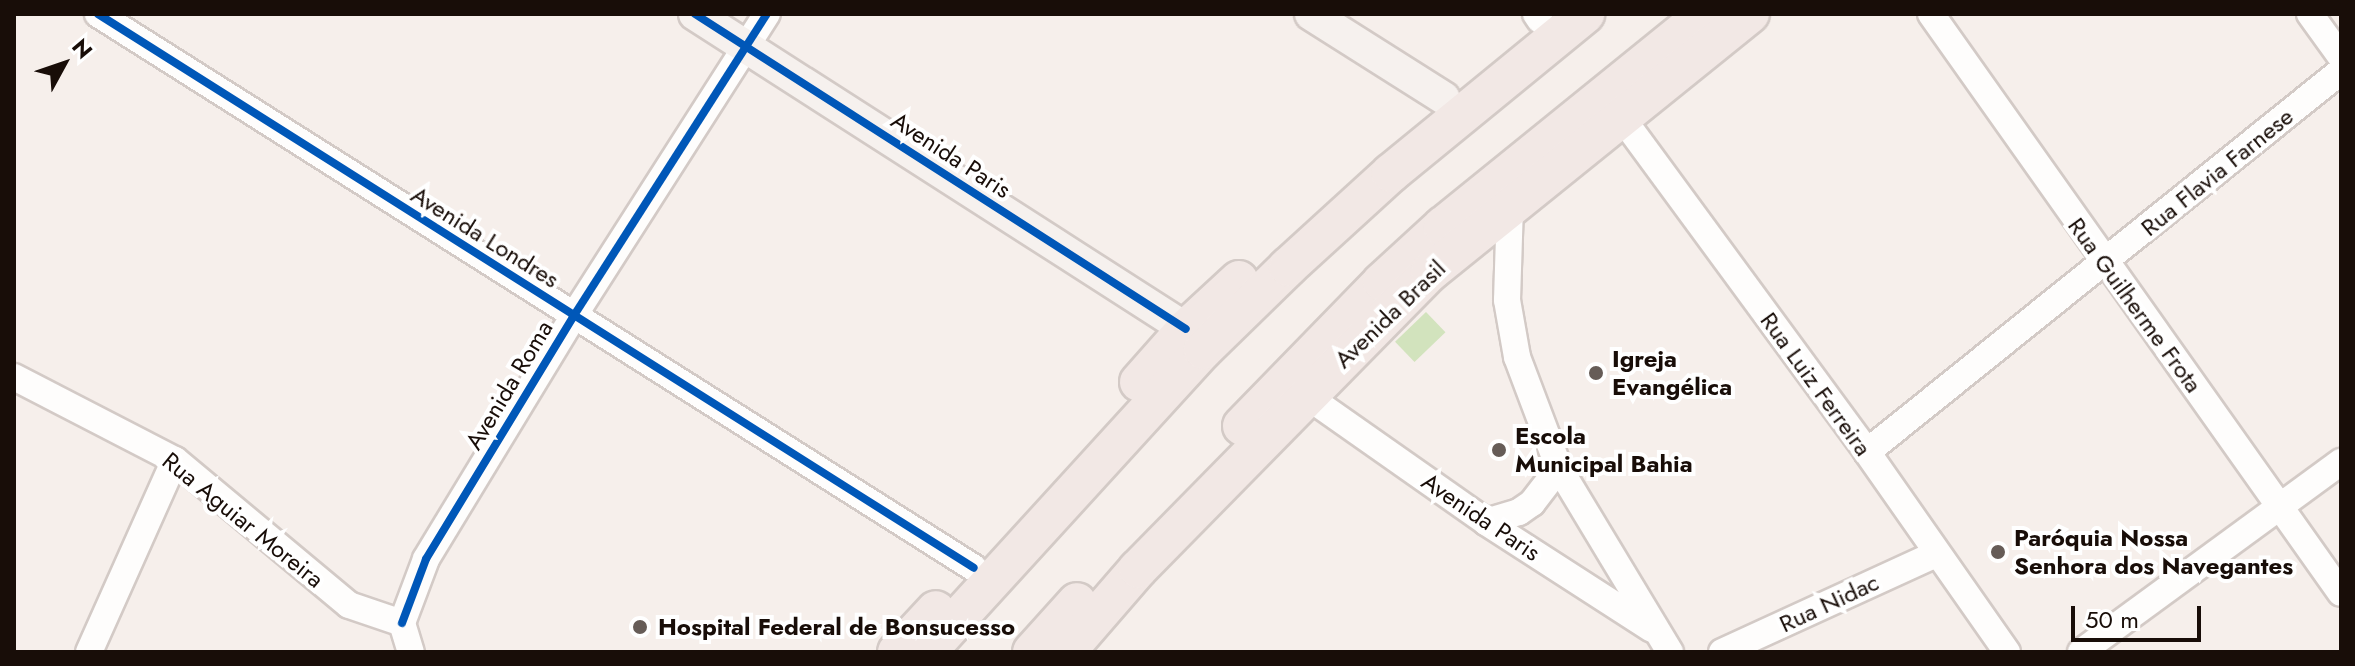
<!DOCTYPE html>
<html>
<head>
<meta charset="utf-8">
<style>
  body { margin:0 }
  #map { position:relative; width:2355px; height:666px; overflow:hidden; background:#f6efeb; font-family:Jost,sans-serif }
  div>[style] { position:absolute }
  .green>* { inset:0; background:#d2e3bd; transform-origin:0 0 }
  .roads { filter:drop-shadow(2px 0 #d3cac6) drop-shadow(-2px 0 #d3cac6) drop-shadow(0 2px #d3cac6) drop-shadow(0 -2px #d3cac6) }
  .minor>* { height:26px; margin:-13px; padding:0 13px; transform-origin:13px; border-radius:13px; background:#fefdfc }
  .major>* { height:32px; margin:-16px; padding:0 16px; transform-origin:16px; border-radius:16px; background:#f6f1ee }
  .highway>* { height:38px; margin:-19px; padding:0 19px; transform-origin:19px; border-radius:19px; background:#f2e8e5 }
  .cycleway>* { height:8px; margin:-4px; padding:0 4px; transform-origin:4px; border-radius:4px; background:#0057b8 }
  .dots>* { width:22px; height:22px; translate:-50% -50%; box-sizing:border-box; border:4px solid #fff; border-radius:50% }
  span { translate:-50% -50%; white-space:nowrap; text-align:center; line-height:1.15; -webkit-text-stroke:8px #fff; paint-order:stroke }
  .street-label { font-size:24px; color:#180d08 }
  .poi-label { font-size:24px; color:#180d08; font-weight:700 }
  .left { translate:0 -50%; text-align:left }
  .frame { position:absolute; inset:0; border:16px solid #180d08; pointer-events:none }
  .north { position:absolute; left:24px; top:24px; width:80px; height:80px; -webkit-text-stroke:6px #fff; paint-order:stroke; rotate:50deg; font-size:22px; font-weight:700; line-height:32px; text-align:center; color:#180d08 }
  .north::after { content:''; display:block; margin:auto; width:28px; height:36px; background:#180d08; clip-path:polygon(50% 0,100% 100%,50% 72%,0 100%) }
  .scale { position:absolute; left:2071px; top:606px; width:130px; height:36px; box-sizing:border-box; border:4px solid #180d08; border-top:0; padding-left:10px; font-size:24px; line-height:28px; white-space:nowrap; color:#180d08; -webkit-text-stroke:6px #fff; paint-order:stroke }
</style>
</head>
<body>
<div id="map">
  <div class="green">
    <div style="left:1426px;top:312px;width:28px;height:43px;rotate:46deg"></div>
  </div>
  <div class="roads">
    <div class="minor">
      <div style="left:98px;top:14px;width:1036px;rotate:32.31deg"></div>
      <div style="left:1536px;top:14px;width:7px;rotate:56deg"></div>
      <div style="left:1931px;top:14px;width:709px;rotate:54.7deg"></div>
      <div style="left:2310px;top:14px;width:53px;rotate:54.2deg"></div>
      <div style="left:1622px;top:118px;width:414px;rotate:53.7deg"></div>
      <div style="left:1867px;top:452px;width:244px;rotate:55deg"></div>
      <div style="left:1510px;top:205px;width:95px;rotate:91.8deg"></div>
      <div style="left:1507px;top:300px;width:58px;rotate:80deg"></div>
      <div style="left:1517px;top:357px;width:119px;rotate:69.3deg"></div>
      <div style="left:1559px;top:468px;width:215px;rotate:58.9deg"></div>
      <div style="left:14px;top:377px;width:181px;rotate:27.3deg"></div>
      <div style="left:175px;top:460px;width:226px;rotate:39.8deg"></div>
      <div style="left:349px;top:605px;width:56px;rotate:18.8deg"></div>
      <div style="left:1307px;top:396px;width:219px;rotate:35.1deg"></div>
      <div style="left:1486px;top:522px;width:197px;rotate:32.8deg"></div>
      <div style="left:1867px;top:452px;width:608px;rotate:-38.79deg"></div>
      <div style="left:1486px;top:522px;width:34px;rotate:-17deg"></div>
      <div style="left:1519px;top:512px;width:16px;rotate:-35deg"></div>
      <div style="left:1532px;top:503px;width:44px;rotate:-52.4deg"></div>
      <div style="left:402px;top:623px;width:68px;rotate:-69.4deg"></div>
      <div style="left:426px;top:559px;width:283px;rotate:-58.7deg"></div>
      <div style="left:573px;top:317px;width:360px;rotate:-57.4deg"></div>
      <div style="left:402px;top:623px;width:30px;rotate:73deg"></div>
      <div style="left:89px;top:652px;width:210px;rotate:-65.9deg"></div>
      <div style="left:1722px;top:652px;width:235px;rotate:-24.6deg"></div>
      <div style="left:2081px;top:652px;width:322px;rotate:-36.2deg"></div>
    </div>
    <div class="major">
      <div style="left:695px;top:14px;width:583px;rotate:32.68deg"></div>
      <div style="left:1311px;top:14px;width:157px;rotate:32.3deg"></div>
    </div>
    <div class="highway">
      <div style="left:1139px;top:382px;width:71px;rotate:-48.4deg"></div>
      <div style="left:1186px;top:329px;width:72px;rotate:-42.8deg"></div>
      <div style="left:1242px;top:426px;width:201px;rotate:-45.8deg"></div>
      <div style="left:1382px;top:282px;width:83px;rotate:-42.6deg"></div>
      <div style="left:1443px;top:226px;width:337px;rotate:-39deg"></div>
      <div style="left:897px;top:652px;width:57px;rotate:-47.1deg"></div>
      <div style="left:927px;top:652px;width:409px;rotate:-47.6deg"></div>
      <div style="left:1203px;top:350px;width:119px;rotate:-44.3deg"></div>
      <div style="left:1288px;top:267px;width:139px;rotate:-42.4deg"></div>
      <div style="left:1391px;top:173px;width:251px;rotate:-39.3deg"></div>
      <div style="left:1032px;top:652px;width:67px;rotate:-48deg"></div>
      <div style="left:1066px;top:652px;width:110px;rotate:-49.1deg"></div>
      <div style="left:1138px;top:569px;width:417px;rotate:-45.5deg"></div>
      <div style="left:1430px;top:272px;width:411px;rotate:-38.9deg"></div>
    </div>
  </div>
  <div class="cycleway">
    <div style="left:98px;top:14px;width:1036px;rotate:32.31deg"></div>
    <div style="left:695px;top:14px;width:583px;rotate:32.68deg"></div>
    <div style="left:402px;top:623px;width:68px;rotate:-69.4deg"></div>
    <div style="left:426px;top:559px;width:283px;rotate:-58.7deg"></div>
    <div style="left:573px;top:317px;width:360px;rotate:-57.4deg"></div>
  </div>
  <div class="dots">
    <div style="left:1596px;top:373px;background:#665c57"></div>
    <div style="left:1499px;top:450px;background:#665c57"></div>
    <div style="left:1998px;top:552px;background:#665c57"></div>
    <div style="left:640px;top:627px;background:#665c57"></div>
  </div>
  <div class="street-label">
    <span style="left:951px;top:155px;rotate:33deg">Avenida Paris</span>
    <span style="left:2217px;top:172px;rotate:-39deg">Rua Flavia Farnese</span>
    <span style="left:485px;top:237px;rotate:32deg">Avenida Londres</span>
    <span style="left:2135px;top:305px;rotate:54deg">Rua Guilherme Frota</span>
    <span style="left:1390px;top:314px;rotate:-44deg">Avenida Brasil</span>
    <span style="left:1816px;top:384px;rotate:54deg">Rua Luiz Ferreira</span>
    <span style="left:509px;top:385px;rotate:-59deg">Avenida Roma</span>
    <span style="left:1481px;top:517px;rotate:34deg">Avenida Paris</span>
    <span style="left:243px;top:520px;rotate:39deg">Rua Aguiar Moreira</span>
    <span style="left:1829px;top:603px;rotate:-25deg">Rua Nidac</span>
  </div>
  <div class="poi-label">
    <span class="left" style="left:1612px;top:373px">Igreja<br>Evangélica</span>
    <span class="left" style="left:1515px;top:450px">Escola<br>Municipal Bahia</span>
    <span class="left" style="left:2014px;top:552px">Paróquia Nossa<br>Senhora dos Navegantes</span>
    <span class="left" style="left:658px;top:627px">Hospital Federal de Bonsucesso</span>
  </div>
  <div class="frame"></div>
  <div class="north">N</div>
  <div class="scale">50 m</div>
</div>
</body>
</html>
